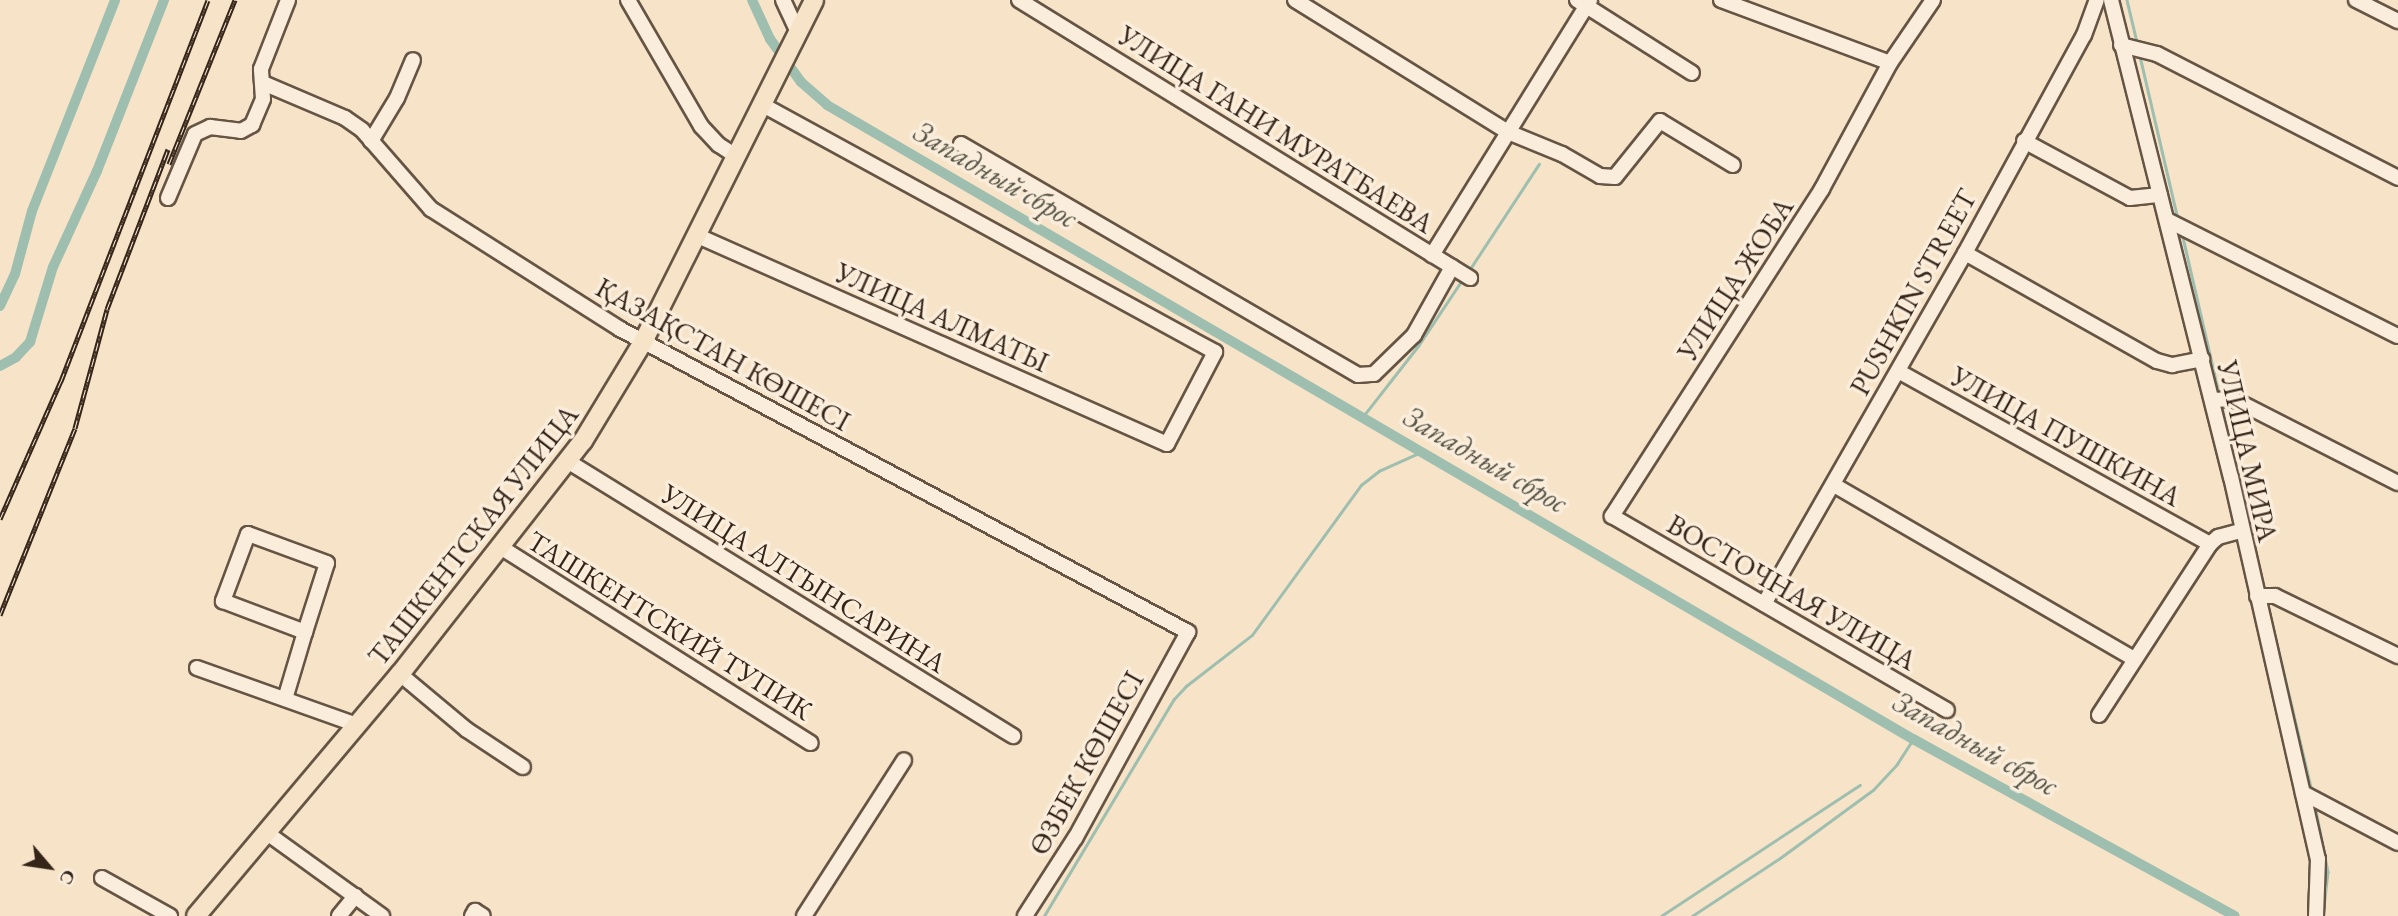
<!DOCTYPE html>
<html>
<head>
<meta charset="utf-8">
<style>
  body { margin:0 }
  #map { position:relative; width:2398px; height:916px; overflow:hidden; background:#f7e4c8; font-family:"EB Garamond",serif }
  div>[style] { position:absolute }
  .stream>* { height:2.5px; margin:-1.25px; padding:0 1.25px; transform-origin:1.25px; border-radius:1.25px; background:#9ebfaf }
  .canal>* { height:10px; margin:-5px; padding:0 5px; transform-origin:5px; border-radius:5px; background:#9ebfaf }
  .roads { filter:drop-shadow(2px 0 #665444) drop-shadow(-2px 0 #665444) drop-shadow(0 2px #665444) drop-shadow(0 -2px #665444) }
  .minor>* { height:14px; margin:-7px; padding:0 7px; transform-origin:7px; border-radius:7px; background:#faeddb }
  .major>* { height:18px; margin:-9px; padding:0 9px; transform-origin:9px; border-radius:9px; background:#f7e4c8 }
  .rail>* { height:5px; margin-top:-2.5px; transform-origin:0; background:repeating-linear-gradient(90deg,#faeddb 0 8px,#352418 0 16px); box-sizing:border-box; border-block:2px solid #352418 }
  span { translate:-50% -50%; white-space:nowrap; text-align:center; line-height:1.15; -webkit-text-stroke:7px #faeddb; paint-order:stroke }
  .street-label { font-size:28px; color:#352418 }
  .water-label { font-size:30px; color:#545245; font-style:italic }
  .north { position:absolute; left:14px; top:832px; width:70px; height:70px; -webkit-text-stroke:5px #faeddb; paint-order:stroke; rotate:119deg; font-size:19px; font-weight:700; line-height:28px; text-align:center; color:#352418 }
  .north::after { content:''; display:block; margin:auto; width:24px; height:32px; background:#352418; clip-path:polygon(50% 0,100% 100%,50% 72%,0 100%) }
</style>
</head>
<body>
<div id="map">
  <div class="stream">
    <div style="left:2127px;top:0;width:43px;rotate:76.6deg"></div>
    <div style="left:2140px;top:56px;width:167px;rotate:76.9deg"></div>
    <div style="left:2182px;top:233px;width:164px;rotate:77deg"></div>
    <div style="left:1468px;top:272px;width:129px;rotate:-56.7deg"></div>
    <div style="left:2221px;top:403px;width:193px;rotate:76.8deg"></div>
    <div style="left:1361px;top:419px;width:93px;rotate:-52deg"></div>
    <div style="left:1418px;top:346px;width:79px;rotate:-56.3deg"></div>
    <div style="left:2267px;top:601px;width:196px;rotate:76.7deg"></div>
    <div style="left:2315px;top:805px;width:68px;rotate:79deg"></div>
    <div style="left:2328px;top:872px;width:44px;rotate:96.5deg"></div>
    <div style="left:1044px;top:916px;width:253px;rotate:-59.1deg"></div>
    <div style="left:1174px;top:699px;width:18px;rotate:-47deg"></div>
    <div style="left:1186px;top:686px;width:83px;rotate:-37.7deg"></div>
    <div style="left:1252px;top:635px;width:185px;rotate:-54deg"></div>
    <div style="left:1361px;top:485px;width:23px;rotate:-38deg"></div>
    <div style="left:1379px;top:471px;width:44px;rotate:-24.2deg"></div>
    <div style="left:1661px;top:916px;width:238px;rotate:-33.4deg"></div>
    <div style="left:1692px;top:916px;width:105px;rotate:-33.4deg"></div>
    <div style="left:1780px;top:858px;width:115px;rotate:-36.2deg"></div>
    <div style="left:1873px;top:790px;width:35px;rotate:-47deg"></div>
    <div style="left:1897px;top:764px;width:30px;rotate:-57deg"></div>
  </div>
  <div class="canal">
    <div style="left:752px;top:0;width:43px;rotate:65.2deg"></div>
    <div style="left:770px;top:39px;width:53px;rotate:54.2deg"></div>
    <div style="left:801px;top:82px;width:35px;rotate:41deg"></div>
    <div style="left:827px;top:105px;width:1258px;rotate:30.28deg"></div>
    <div style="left:1913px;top:739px;width:367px;rotate:28.8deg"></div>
    <div style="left:0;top:306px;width:35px;rotate:-65deg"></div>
    <div style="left:15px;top:274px;width:65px;rotate:-74.9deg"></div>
    <div style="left:32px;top:211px;width:227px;rotate:-68.5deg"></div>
    <div style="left:0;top:366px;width:18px;rotate:-29deg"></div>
    <div style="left:16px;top:357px;width:21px;rotate:-47deg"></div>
    <div style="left:30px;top:342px;width:78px;rotate:-73deg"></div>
    <div style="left:53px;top:267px;width:106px;rotate:-65.4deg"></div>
    <div style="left:97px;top:171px;width:184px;rotate:-68.6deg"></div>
  </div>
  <div class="roads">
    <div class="minor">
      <div style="left:628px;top:0;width:146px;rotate:59.9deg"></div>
      <div style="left:701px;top:126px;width:26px;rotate:47deg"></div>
      <div style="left:719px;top:145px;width:20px;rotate:33deg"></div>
      <div style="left:783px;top:0;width:35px;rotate:65deg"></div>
      <div style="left:1019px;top:0;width:530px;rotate:31.65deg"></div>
      <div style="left:1295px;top:0;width:251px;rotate:31.8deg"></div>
      <div style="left:1508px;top:132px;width:58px;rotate:22.2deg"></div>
      <div style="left:1562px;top:154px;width:44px;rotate:30.1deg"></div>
      <div style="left:1600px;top:176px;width:15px;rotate:4deg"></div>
      <div style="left:1615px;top:177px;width:72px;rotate:-51.2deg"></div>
      <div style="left:1660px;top:121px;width:85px;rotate:31.1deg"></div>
      <div style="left:1577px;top:0;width:136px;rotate:32.4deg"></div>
      <div style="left:1721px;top:0;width:180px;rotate:20.4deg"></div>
      <div style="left:1933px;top:0;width:76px;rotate:124.3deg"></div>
      <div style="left:1890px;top:63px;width:143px;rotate:118.4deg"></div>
      <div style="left:1822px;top:189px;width:389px;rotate:122.7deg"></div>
      <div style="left:1612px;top:516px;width:387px;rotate:30.1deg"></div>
      <div style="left:2111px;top:0;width:492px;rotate:75.9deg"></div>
      <div style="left:2231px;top:477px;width:392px;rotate:77.2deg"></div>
      <div style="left:2318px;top:859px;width:57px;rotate:92deg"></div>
      <div style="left:2356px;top:0;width:47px;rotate:26.6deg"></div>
      <div style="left:2121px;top:45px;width:37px;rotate:14deg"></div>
      <div style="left:2157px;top:54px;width:271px;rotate:27.2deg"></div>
      <div style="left:263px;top:83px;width:89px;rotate:23.1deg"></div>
      <div style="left:345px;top:118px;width:21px;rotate:35deg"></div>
      <div style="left:362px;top:130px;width:105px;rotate:48.9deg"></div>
      <div style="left:431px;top:209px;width:224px;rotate:32.4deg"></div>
      <div style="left:620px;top:329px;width:644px;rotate:28.08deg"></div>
      <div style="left:1188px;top:632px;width:235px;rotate:118.7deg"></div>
      <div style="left:1075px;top:838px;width:93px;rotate:122.7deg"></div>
      <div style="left:371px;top:141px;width:50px;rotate:-58.8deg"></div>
      <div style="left:397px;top:98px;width:41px;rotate:-67.2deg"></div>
      <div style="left:2024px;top:141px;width:120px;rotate:28.3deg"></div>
      <div style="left:2130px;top:198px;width:30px;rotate:-6deg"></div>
      <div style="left:961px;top:144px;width:459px;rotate:30.2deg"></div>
      <div style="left:1358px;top:375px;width:16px;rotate:-4deg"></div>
      <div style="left:1374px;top:374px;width:56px;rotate:-44.3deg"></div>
      <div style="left:1414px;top:335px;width:78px;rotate:-60.8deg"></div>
      <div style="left:168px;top:198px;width:69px;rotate:-67.1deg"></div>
      <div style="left:195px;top:134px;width:17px;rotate:-25deg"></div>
      <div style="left:210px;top:127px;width:31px;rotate:7deg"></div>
      <div style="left:241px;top:131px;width:13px;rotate:-29deg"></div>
      <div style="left:252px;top:125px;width:28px;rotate:-67deg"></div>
      <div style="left:263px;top:99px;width:30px;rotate:-94deg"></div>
      <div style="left:261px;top:69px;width:74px;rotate:-68.6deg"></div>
      <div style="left:2167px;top:220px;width:258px;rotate:26.7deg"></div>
      <div style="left:698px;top:236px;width:513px;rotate:23.92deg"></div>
      <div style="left:1167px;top:444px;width:104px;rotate:-62.4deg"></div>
      <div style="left:1215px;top:352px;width:517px;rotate:-151.35deg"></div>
      <div style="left:1965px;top:253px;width:220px;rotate:29.4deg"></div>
      <div style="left:2157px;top:361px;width:16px;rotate:15deg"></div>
      <div style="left:2172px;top:365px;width:31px;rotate:-11deg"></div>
      <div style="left:1432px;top:255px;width:300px;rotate:-58.2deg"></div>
      <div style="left:1898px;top:371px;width:357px;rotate:29deg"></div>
      <div style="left:2212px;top:400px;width:21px;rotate:-3deg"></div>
      <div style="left:2233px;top:399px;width:185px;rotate:27deg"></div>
      <div style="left:569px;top:462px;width:522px;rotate:31.68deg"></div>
      <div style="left:1834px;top:485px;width:347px;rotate:30.1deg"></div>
      <div style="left:502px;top:548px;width:365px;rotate:32.3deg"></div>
      <div style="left:2257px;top:596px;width:18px"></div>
      <div style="left:2275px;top:596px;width:137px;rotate:26deg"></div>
      <div style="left:1764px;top:604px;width:404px;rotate:-60.2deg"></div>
      <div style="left:1965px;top:253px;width:248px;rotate:-61.4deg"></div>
      <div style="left:2084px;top:35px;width:37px;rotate:-70deg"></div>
      <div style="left:197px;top:668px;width:170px;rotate:19.6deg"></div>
      <div style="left:400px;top:674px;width:87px;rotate:39.9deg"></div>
      <div style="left:467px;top:730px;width:67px;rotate:33.5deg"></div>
      <div style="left:285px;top:699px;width:70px;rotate:-73.4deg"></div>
      <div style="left:305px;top:632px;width:72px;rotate:-72.3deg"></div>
      <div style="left:327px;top:563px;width:84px;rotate:-159.8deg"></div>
      <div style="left:248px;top:534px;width:72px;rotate:110.5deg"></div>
      <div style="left:223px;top:601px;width:88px;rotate:20.7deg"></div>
      <div style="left:2099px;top:715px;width:204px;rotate:-57deg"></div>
      <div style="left:2210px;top:544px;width:11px;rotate:-41deg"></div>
      <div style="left:2218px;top:537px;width:24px;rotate:-15deg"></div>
      <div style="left:2303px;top:793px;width:107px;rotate:27.8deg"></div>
      <div style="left:267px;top:833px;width:142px;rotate:35.8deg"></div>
      <div style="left:102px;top:878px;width:78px;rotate:29.2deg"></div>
      <div style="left:339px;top:916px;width:26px;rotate:-51deg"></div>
      <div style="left:472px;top:916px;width:6px;rotate:-59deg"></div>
      <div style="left:475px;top:911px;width:9px;rotate:32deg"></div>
      <div style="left:804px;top:916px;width:185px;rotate:-57.3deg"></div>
    </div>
    <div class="major">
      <div style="left:196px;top:916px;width:317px;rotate:-49.9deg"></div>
      <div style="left:400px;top:674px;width:296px;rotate:-51.9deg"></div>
      <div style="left:583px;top:441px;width:116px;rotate:-58.8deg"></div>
      <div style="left:643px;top:342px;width:382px;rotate:-63.4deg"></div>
    </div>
  </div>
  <div class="rail">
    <div style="left:169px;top:164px;width:177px;rotate:-68.1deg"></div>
    <div style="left:0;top:519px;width:151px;rotate:-66.2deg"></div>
    <div style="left:61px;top:381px;width:408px;rotate:-68.9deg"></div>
    <div style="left:0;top:615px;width:201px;rotate:-68.1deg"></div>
    <div style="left:75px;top:428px;width:123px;rotate:-74.9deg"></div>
    <div style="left:107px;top:309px;width:171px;rotate:-69.1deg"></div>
  </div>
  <div class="street-label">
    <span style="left:1276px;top:129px;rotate:32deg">УЛИЦА ГАНИ МУРАТБАЕВА</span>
    <span style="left:1735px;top:279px;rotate:-57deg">УЛИЦА ЖОБА</span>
    <span style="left:1913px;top:292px;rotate:-61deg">PUSHKIN STREET</span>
    <span style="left:942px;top:317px;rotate:24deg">УЛИЦА АЛМАТЫ</span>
    <span style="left:723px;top:354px;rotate:29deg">ҚАЗАҚСТАН КӨШЕСІ</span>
    <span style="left:2066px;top:436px;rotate:29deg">УЛИЦА ПУШКИНА</span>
    <span style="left:2248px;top:451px;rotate:77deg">УЛИЦА МИРА</span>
    <span style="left:473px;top:535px;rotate:-52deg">ТАШКЕНТСКАЯ УЛИЦА</span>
    <span style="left:804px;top:578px;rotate:32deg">УЛИЦА АЛТЫНСАРИНА</span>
    <span style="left:1792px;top:592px;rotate:30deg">ВОСТОЧНАЯ УЛИЦА</span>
    <span style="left:670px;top:625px;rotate:32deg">ТАШКЕНТСКИЙ ТУПИК</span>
    <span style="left:1086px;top:763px;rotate:-61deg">ӨЗБЕК КӨШЕСІ</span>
  </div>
  <div class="water-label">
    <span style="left:995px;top:175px;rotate:30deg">Западный сброс</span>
    <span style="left:1485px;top:460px;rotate:30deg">Западный сброс</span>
    <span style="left:1975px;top:744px;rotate:29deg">Западный сброс</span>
  </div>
  <div class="north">С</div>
</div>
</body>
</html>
